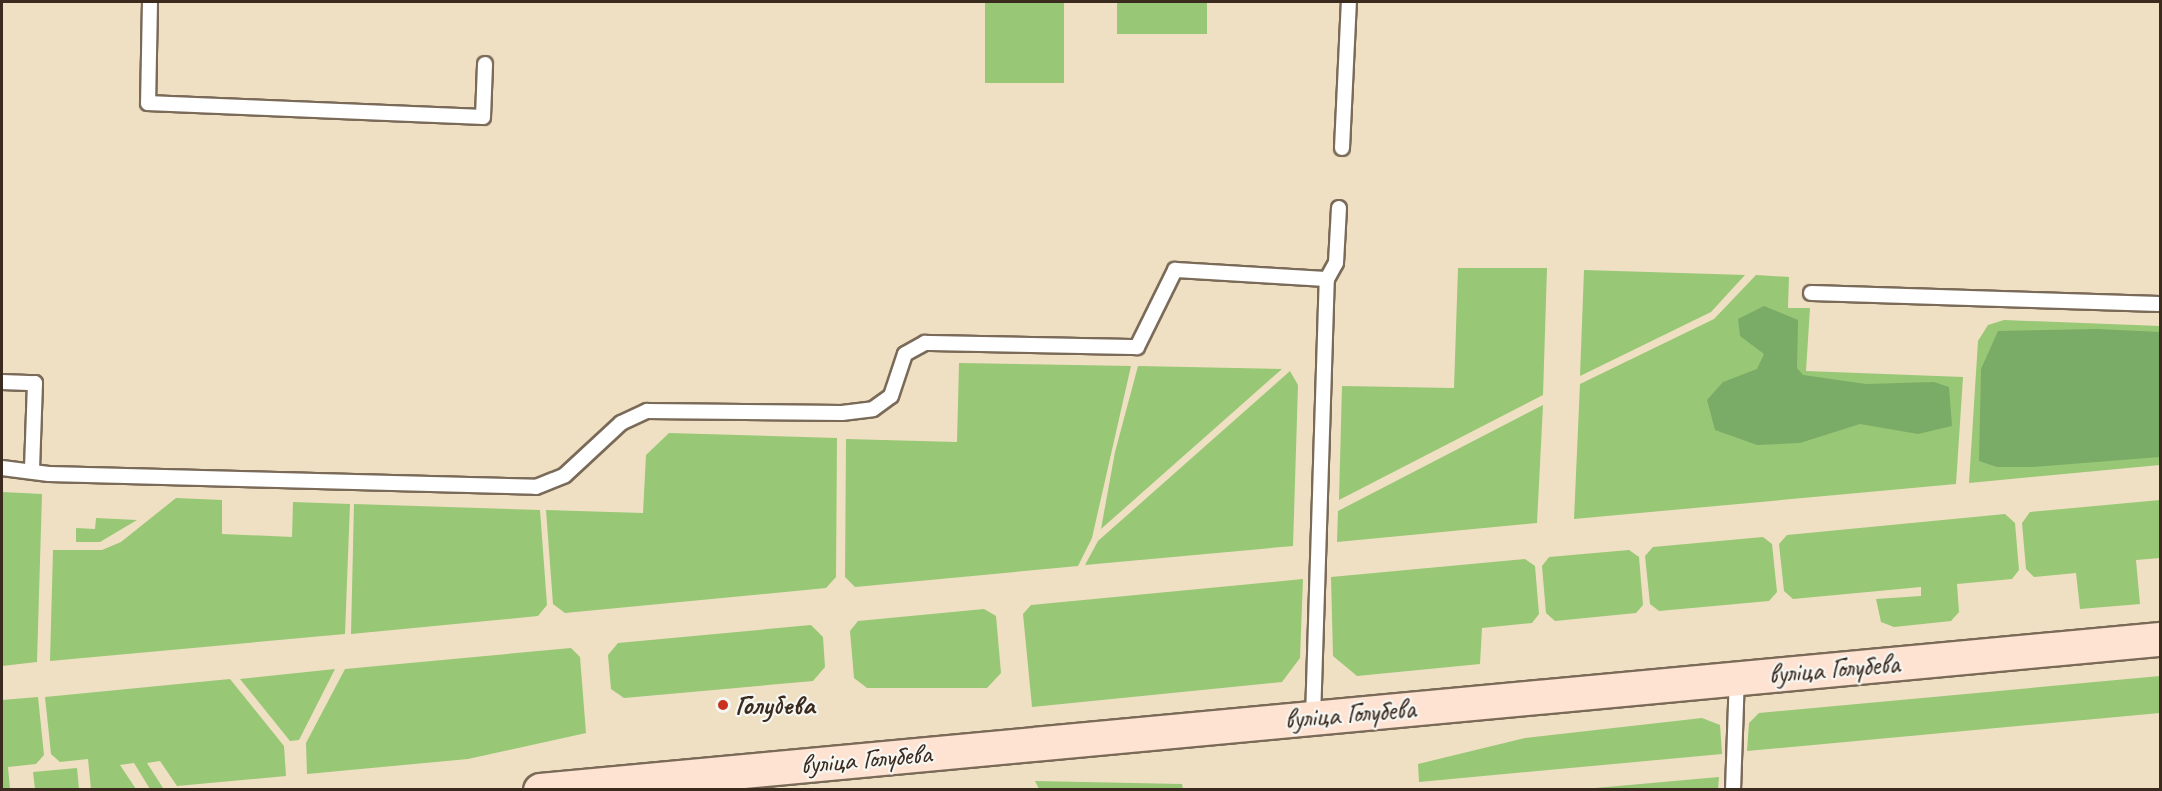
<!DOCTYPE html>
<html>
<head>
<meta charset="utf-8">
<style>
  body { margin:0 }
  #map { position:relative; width:2162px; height:791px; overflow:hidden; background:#efe0c3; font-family:Caveat,sans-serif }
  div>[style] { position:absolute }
  .green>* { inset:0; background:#98c776; transform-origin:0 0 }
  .forest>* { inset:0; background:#7aac67 }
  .roads { filter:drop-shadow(2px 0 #7a6a58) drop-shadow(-2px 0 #7a6a58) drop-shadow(0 2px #7a6a58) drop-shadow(0 -2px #7a6a58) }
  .service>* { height:14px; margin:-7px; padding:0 7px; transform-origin:7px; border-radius:7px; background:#fff }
  .secondary>* { height:33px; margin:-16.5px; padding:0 16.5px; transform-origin:16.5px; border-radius:16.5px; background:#fee3d2 }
  .dots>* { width:16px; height:16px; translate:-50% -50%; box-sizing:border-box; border:3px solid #f6f6f2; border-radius:50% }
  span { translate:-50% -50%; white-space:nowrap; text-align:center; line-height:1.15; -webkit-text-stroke:4.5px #f6f6f2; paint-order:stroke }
  .street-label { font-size:28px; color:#3b2a1e }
  .poi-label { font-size:28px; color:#3b2a1e; font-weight:700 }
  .left { translate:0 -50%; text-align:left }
  .frame { position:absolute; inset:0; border:3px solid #3b2a1e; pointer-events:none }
</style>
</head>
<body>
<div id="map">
  <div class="green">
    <div style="left:985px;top:2px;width:79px;height:81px"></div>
    <div style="left:1117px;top:2px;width:90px;height:32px"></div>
    <div style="clip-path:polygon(1458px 268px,1547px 268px,1543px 395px,1339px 500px,1342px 386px,1454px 388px)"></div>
    <div style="clip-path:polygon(1584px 270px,1745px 275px,1711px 312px,1580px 376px)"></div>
    <div style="clip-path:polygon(1756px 275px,1789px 277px,1788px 308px,1810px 308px,1806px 371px,1963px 377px,1956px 484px,1574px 519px,1580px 384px,1714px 319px)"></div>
    <div style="clip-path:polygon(2004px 320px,2160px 326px,2160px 465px,1969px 483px,1978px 341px,1988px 325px)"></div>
    <div style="clip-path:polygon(959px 363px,1131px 366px,1092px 538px,1078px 566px,855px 587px,845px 577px,846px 439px,957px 442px)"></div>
    <div style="clip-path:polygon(1138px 366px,1282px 369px,1101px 529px,1115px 452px)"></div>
    <div style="clip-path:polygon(1290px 371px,1298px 385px,1293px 546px,1085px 565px,1098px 541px)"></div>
    <div style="clip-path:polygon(1543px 405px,1537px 523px,1337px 542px,1338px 511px)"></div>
    <div style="clip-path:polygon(669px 433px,837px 438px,836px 577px,826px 588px,565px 613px,553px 604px,546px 510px,643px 513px,646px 455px)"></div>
    <div style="clip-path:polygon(2px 492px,42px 494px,37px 662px,2px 666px)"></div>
    <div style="clip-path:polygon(176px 498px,222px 500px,222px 534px,292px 537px,293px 502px,350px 504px,345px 634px,50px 661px,53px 550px,102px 550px,121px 542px)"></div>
    <div style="clip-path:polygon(2160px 500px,2160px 558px,2136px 560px,2140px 604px,2080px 609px,2076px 573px,2034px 577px,2026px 569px,2022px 523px,2030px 512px)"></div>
    <div style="clip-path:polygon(354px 504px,540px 510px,547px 605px,538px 616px,351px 634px)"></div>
    <div style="clip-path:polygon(2005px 514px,2015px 523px,2019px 570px,2012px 579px,1957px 584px,1959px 612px,1951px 621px,1894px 627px,1881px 622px,1876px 599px,1921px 596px,1921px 587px,1793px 599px,1784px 591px,1779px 544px,1787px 535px)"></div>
    <div style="clip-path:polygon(96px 518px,137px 520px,100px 542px,76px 542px,76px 528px,95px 529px)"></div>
    <div style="clip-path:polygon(1763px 537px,1772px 544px,1777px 592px,1769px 601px,1659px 611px,1650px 604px,1645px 556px,1653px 547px)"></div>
    <div style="clip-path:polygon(1629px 550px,1639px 557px,1643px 605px,1636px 613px,1555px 621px,1546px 613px,1542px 566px,1549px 557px)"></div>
    <div style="clip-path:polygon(1525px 559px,1535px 566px,1539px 614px,1532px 623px,1482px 628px,1480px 664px,1357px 676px,1333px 656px,1331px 577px)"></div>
    <div style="clip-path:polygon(1303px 579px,1300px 658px,1282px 682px,1032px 707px,1023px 614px,1031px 605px)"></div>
    <div style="clip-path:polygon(984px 609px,996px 616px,1001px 673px,987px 688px,867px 688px,854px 678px,850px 631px,858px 621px)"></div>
    <div style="clip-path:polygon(811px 625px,823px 637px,825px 667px,813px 681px,624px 698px,611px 689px,608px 655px,618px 643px)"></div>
    <div style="clip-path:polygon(571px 648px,580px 657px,586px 733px,468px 759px,307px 774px,306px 743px,345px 669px)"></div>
    <div style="clip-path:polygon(335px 669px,299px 740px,290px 741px,240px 679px)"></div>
    <div style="clip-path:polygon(2160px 676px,2160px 713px,1747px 751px,1749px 723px,1759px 713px)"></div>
    <div style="clip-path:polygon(230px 679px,284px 746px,286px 776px,177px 786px,160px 761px,147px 763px,163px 788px,150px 789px,134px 763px,120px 765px,136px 789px,91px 789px,88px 759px,60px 762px,51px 754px,45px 697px)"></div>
    <div style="clip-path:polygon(38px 697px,44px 755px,36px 764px,8px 767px,10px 789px,2px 789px,2px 700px)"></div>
    <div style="clip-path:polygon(1702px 718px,1720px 725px,1722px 754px,1419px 782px,1418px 764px,1525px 738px)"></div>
    <div style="clip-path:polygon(77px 768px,79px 789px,35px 789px,33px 772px)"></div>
    <div style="clip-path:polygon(1719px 777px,1718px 789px,1584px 789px)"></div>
    <div style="clip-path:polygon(1035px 781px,1182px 784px,1183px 789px,1039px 789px)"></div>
  </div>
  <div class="forest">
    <div style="clip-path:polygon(1764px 306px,1798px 320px,1797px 368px,1803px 375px,1866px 384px,1934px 382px,1949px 387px,1952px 426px,1918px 434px,1860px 424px,1800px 443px,1757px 445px,1715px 430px,1707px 400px,1723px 382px,1757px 369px,1764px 354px,1740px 336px,1738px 319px)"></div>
    <div style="clip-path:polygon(2097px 329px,2160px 332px,2160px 457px,2033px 467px,1997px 467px,1979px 461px,1981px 369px,1998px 331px)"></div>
  </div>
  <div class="roads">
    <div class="service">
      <div style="left:150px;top:2px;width:101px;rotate:91.1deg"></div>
      <div style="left:148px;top:103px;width:335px;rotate:2.4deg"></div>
      <div style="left:483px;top:117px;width:53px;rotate:-87.8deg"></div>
      <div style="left:1342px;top:148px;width:146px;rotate:-87.3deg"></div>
      <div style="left:1811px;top:293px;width:349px;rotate:1.8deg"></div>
      <div style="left:2px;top:382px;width:33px;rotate:2deg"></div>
      <div style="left:35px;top:383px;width:86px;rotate:92deg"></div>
      <div style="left:2px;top:468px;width:47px;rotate:7.3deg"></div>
      <div style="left:49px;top:474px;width:487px;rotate:1.5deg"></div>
      <div style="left:536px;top:487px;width:31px;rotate:-22deg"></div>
      <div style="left:565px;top:475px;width:76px;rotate:-42.9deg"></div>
      <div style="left:621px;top:423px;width:29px;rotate:-25deg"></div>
      <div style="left:647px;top:411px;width:195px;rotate:0.6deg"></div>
      <div style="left:842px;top:413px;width:31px;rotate:-7deg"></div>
      <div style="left:873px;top:409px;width:22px;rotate:-36deg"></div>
      <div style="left:891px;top:396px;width:44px;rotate:-71.6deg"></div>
      <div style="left:905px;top:354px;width:23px;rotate:-29deg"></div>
      <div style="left:925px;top:343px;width:212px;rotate:1.1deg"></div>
      <div style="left:1137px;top:347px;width:86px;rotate:-63.7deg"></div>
      <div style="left:1175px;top:270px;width:152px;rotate:3.4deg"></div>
      <div style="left:1313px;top:718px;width:439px;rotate:-88.2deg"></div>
      <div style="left:1327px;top:279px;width:18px;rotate:-61deg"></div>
      <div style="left:1336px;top:263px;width:55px;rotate:-86.9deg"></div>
      <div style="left:1733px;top:790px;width:112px;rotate:-88deg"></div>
    </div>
    <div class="secondary">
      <div style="left:540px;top:790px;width:1627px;rotate:-5.33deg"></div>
    </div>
  </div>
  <div class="dots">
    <div style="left:723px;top:705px;background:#c8321e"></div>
  </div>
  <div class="street-label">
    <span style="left:1834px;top:669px;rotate:-5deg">вуліца Голубева</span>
    <span style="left:1350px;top:714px;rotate:-5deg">вуліца Голубева</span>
    <span style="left:866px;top:759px;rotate:-5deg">вуліца Голубева</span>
  </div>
  <div class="poi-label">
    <span class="left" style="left:735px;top:705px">Голубева</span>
  </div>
  <div class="frame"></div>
</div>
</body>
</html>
